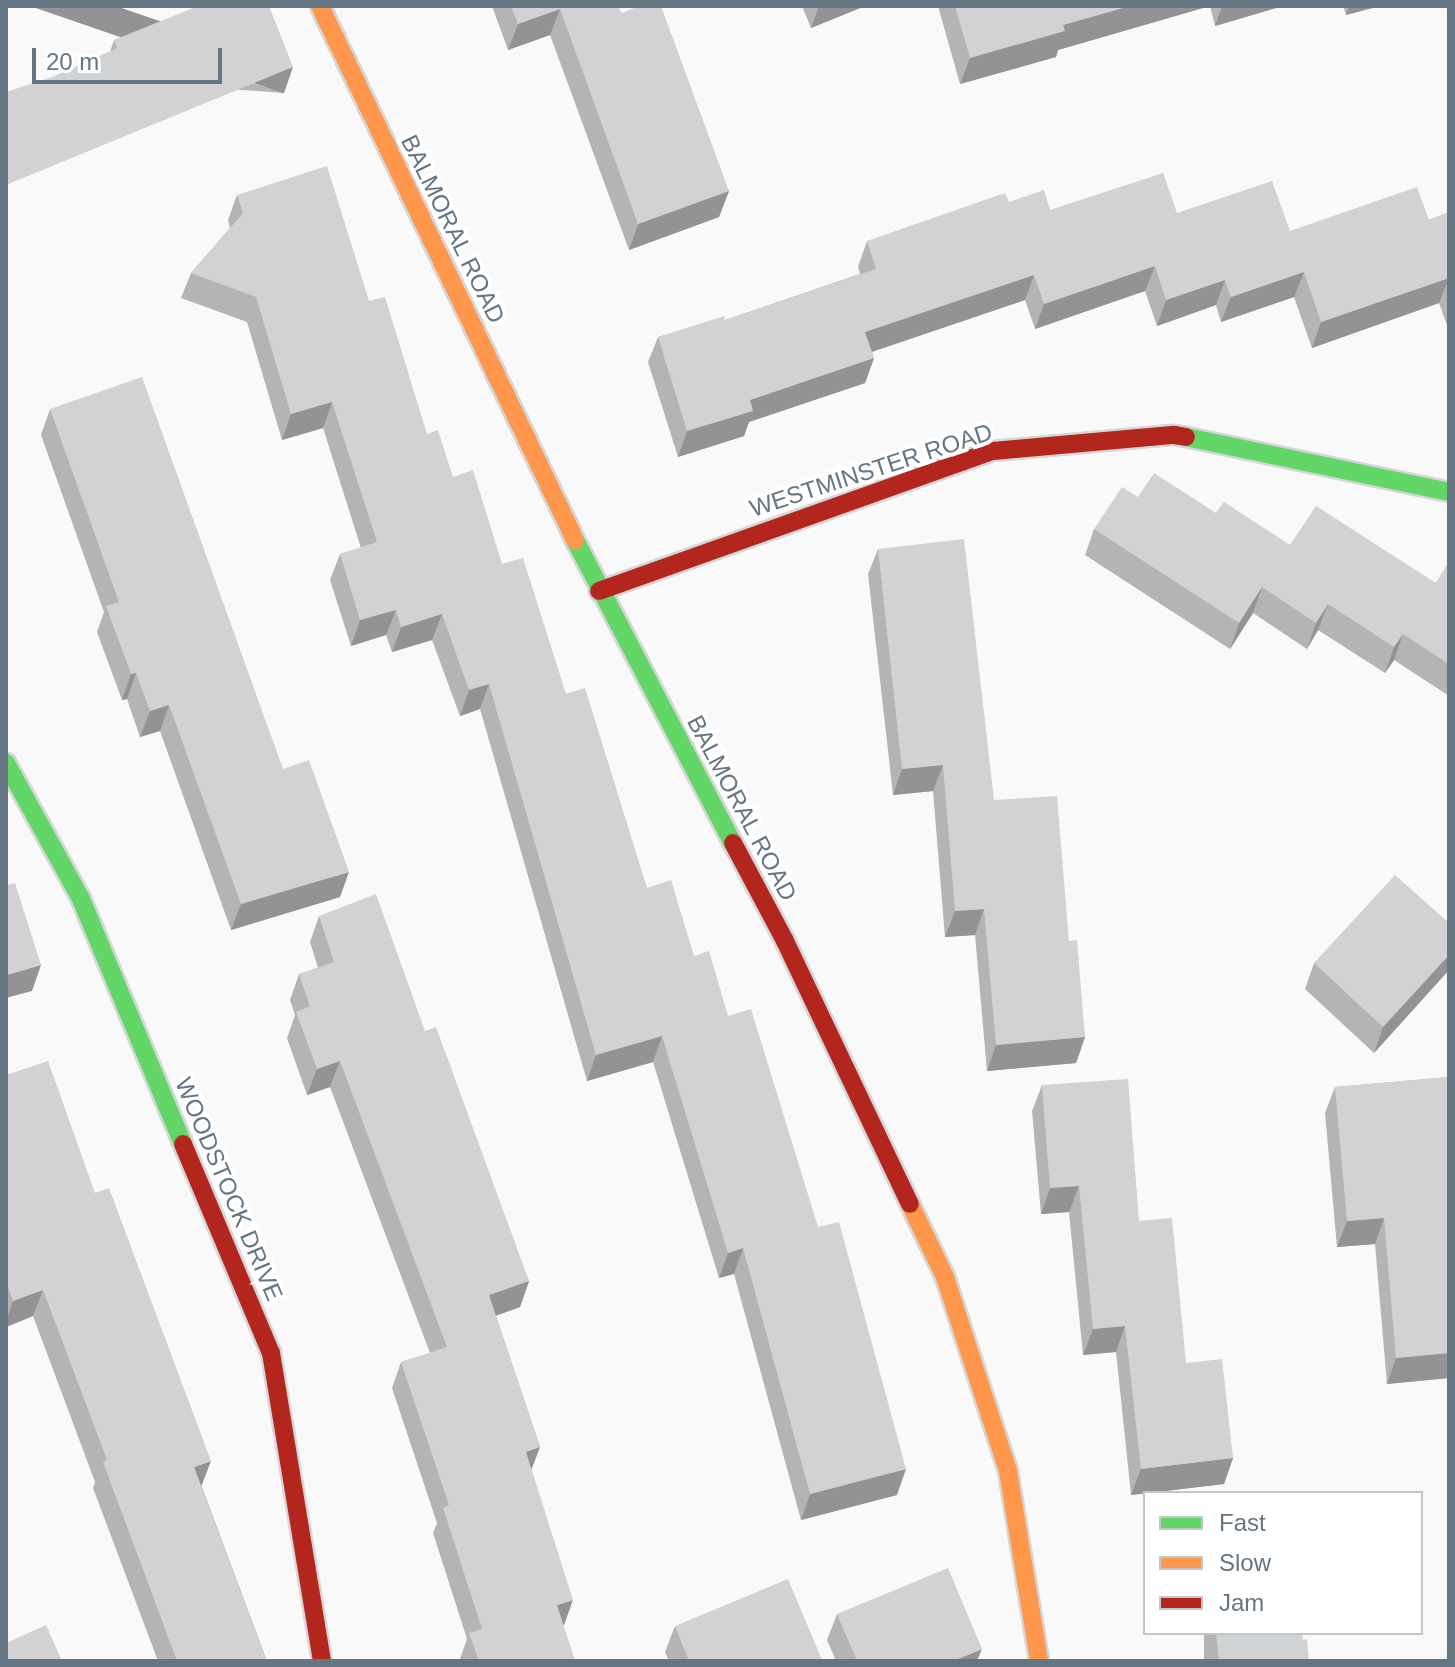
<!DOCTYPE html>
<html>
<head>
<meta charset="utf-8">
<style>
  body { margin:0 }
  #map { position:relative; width:1455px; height:1667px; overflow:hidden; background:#f9f9f9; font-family:Arial,sans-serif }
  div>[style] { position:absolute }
  .roads { filter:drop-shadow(2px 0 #d5d6d7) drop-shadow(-2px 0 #d5d6d7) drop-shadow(0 2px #d5d6d7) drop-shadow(0 -2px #d5d6d7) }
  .fast>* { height:18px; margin:-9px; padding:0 9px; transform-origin:9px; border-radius:9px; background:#63d668 }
  .slow>* { height:18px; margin:-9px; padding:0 9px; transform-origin:9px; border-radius:9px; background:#ff974d }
  .jam>* { height:18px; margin:-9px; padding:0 9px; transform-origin:9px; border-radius:9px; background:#b3261e }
  .wall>* { inset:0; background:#b3b5b5; transform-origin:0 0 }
  .shaded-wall>* { inset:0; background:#929394; transform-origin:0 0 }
  .building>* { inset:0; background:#d0d2d3 }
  span { translate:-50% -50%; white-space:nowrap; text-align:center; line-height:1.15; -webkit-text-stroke:8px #fff; paint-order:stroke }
  .street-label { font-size:24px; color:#657683 }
  .frame { position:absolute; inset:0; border:8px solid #657683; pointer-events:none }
  .legend { position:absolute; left:1143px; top:1491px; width:280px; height:144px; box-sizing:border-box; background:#fff; border:2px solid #c1c8cd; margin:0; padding:10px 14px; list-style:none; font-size:24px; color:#657683 }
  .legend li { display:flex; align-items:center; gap:16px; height:40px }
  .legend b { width:40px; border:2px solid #c1c8cd }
  .scale { position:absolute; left:32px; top:48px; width:190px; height:36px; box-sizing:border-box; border:4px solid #657683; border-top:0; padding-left:10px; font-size:24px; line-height:28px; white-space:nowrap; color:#657683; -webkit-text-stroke:6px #fff; paint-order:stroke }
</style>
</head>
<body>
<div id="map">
  <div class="roads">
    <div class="fast">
      <div style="left:1186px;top:437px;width:269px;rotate:11.8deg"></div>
      <div style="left:575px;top:540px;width:342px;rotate:62.5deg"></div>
      <div style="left:6px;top:763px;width:155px;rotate:61.1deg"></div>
      <div style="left:81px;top:899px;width:265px;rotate:67.4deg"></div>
    </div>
    <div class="slow">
      <div style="left:320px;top:6px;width:592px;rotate:64.47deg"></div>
      <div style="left:910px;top:1204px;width:81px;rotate:64.4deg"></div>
      <div style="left:945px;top:1277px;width:204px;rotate:72deg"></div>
      <div style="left:1008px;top:1471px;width:193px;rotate:80.7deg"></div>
    </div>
    <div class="jam">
      <div style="left:599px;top:591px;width:418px;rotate:-19.6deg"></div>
      <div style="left:993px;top:451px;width:182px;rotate:-5.1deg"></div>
      <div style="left:1174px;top:435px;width:12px;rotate:9deg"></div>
      <div style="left:733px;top:843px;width:111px;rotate:62deg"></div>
      <div style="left:785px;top:941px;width:291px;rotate:64.6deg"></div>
      <div style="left:183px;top:1144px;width:227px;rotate:67.2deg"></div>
      <div style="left:271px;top:1353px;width:312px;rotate:80.6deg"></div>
    </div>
  </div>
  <div class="wall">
    <div style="clip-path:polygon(492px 6px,618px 6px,621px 13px,729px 191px,719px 217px,629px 250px,550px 35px,508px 50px)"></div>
    <div style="clip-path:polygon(802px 6px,865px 6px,811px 28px)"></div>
    <div style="clip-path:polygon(938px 6px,1283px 6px,1215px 26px,1210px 6px,1058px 50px,1056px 57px,960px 84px)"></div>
    <div style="clip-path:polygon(1343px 6px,1380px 6px,1346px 15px)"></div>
    <div style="clip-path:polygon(114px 40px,284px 93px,55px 76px,110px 52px)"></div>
    <div style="clip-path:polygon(237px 195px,369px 301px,427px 434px,502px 564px,566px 694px,647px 888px,694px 956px,728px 1016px,897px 1495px,801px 1520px,734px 1274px,719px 1278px,653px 1062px,587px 1081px,480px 709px,460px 716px,432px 640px,392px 652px,386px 635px,351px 646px,330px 580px,340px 554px,361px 548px,323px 428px,282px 440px,247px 322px,181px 298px,191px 273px,230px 228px,228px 220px)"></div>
    <div style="clip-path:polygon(1009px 202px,1050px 210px,1177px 213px,1290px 231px,1429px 220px,1449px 212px,1449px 331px,1439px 303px,1312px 348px,1294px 297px,1221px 322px,1216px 305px,1157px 326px,1145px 291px,1035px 329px,1025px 300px,872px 352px,874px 358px,865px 383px,749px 422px,744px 436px,678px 457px,648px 362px,658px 337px,725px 320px,860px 274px,858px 267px,867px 241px)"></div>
    <div style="clip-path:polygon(50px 409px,283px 769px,340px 897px,231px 930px,160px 731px,140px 737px,127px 699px,122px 700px,97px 632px,104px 612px,41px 435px)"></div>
    <div style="clip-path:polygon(1138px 497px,1290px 545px,1436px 583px,1449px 562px,1449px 696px,1394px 660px,1385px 673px,1318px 630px,1307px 649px,1253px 613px,1230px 649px,1085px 555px,1094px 529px)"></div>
    <div style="clip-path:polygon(878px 549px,994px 800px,1069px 941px,1085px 1037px,1076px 1063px,987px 1071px,975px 935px,945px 937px,933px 791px,893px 795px,868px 574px)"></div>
    <div style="clip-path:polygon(319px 916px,425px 1031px,529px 1281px,520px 1307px,496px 1316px,540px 1447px,531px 1470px,563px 1626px,575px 1661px,461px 1661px,460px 1659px,467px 1639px,433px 1533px,437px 1523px,392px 1388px,401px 1362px,430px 1353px,330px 1087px,307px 1095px,287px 1038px,295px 1015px,290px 1000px,299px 974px,318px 968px,310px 942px)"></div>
    <div style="clip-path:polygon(1449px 923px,1449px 970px,1374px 1053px,1305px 989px,1314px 963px)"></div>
    <div style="clip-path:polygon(6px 1075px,95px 1193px,202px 1487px,267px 1661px,158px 1661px,93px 1488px,95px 1482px,33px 1316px,6px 1327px)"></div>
    <div style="clip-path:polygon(1449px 1077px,1449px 1378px,1387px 1384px,1375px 1244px,1337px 1247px,1325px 1113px,1335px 1087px)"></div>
    <div style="clip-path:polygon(1042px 1085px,1139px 1221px,1186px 1363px,1233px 1458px,1224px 1484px,1131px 1495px,1116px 1352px,1083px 1355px,1069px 1212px,1041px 1214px,1032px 1111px)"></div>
    <div style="clip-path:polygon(837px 1614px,977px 1661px,836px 1661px,827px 1640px)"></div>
    <div style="clip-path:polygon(675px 1626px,822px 1661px,669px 1661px,665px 1652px)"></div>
    <div style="left:1204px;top:1633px;width:98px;height:28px"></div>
  </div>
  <div class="shaded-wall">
    <div style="clip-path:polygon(819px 6px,865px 6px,811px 28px)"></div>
    <div style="clip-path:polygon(1130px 6px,1210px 6px,1058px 50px,1056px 57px,960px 84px,970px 58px,1063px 25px)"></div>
    <div style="clip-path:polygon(1222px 6px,1283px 6px,1215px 26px)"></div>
    <div style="clip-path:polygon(1349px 6px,1380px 6px,1346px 15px)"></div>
    <div style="clip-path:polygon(560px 9px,550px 35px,508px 50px,518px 24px)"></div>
    <div style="left:293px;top:67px;width:28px;height:310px;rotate:109deg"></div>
    <div style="clip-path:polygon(729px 191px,719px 217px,629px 250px,638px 224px)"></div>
    <div style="clip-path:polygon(1155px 266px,1145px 291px,1035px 329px,1044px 304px)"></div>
    <div style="clip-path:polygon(1304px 272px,1294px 297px,1221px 322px,1231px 297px)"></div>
    <div style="clip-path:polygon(1034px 275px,1025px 300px,856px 357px,865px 332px)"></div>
    <div style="clip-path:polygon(1449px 278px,1439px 303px,1312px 348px,1321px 322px)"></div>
    <div style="clip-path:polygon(1225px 280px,1216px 305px,1157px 326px,1166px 300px)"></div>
    <div style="clip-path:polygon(874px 358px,865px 383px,749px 422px,744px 436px,678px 457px,687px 431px,750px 400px)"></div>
    <div style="clip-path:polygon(332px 402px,323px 428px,282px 440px,291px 414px)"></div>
    <div style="clip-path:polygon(1262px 587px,1253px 613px,1230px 649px,1239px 623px)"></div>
    <div style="clip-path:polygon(1328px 604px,1318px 630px,1307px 649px,1316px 623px)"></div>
    <div style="clip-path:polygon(396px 610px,386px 635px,351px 646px,360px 620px)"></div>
    <div style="clip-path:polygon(442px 614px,432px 640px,392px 652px,401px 627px)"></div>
    <div style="clip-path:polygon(1403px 634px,1394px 660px,1385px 673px,1394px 647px)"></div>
    <div style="clip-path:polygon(136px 673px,127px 699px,122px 700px,131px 674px)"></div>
    <div style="clip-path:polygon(489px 684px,480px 709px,460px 716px,469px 690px)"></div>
    <div style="clip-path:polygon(169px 705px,160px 731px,140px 737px,150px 711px)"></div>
    <div style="clip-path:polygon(943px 765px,933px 791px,893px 795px,902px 769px)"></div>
    <div style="clip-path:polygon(349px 872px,340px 897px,231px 930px,241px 904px)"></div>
    <div style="clip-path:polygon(984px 909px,975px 935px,945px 937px,955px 911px)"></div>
    <div style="clip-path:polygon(1449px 955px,1449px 970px,1374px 1053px,1383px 1027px)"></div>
    <div style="clip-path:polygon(41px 965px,32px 991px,6px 998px,6px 975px)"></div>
    <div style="clip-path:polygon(662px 1036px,653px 1062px,587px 1081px,596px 1055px)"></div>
    <div style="clip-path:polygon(1085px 1037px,1076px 1063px,987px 1071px,996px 1045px)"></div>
    <div style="clip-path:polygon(340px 1061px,330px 1087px,307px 1095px,317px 1069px)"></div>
    <div style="clip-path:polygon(1079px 1186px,1069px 1212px,1041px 1214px,1050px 1188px)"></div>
    <div style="clip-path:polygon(1384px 1218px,1375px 1244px,1337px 1247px,1347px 1221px)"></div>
    <div style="clip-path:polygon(743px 1248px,734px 1274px,719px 1278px,728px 1253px)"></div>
    <div style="clip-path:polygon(529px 1281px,520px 1307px,480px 1321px,489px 1295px)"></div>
    <div style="clip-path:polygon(43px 1290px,33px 1316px,6px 1327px,6px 1321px,13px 1301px)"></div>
    <div style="clip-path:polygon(1125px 1326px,1116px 1352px,1083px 1355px,1093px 1329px)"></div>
    <div style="clip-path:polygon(1449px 1353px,1449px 1378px,1387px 1384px,1396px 1358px)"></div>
    <div style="clip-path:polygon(540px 1447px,530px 1473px,526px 1452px)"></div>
    <div style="clip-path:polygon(1233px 1458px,1224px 1484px,1131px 1495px,1141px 1469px)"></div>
    <div style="clip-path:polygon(211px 1461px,201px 1487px,194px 1467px)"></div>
    <div style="clip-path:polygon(906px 1469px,897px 1495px,801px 1520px,810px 1494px)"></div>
    <div style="clip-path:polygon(573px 1600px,564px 1625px,547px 1631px,557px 1605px)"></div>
    <div style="clip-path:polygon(982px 1649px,977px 1661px,953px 1661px)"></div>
  </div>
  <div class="building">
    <div style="clip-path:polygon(198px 6px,269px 6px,293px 67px,6px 185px,6px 92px,55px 76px,117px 48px,114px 40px)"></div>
    <div style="clip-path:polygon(511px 6px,618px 6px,621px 13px,640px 6px,661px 6px,729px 191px,638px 224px,560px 9px,518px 24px)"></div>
    <div style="clip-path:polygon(955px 6px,1130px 6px,1063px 25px,1065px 31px,970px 58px)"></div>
    <div style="clip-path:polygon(327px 166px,369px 301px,385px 297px,427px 434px,438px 430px,453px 477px,473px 470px,502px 564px,523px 558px,566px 694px,585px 688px,647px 888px,671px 880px,694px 956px,709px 951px,728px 1016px,751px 1009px,818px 1227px,839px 1222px,906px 1469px,810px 1494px,743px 1248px,728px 1253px,662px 1036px,596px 1055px,489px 684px,469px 690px,442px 614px,401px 627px,396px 610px,360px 620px,340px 554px,377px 542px,332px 402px,291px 414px,256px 297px,191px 273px,243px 213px,237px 195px)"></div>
    <div style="clip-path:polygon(1163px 173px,1177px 213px,1272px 181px,1290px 231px,1417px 187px,1429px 220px,1449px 212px,1449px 279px,1449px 278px,1321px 322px,1304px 272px,1231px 297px,1225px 280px,1166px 300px,1155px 266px,1044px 304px,1034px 275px,865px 332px,874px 358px,750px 400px,753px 411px,687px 431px,658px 337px,724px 316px,725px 320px,876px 269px,867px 241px,1005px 193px,1009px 202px,1044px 190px,1050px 210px)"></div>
    <div style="clip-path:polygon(142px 377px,283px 769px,309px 760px,349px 872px,241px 904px,169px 705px,150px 711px,136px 673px,131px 674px,106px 606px,119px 602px,50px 409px)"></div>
    <div style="clip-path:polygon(1154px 473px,1216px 513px,1224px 502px,1290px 545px,1316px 506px,1436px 583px,1449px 562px,1449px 664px,1403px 634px,1394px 647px,1328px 604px,1316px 623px,1262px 587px,1239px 623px,1094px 529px,1122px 487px,1138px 497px)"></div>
    <div style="clip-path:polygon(964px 539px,994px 800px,1057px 796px,1069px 941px,1077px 940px,1085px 1037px,996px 1045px,984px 909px,955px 911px,943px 765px,902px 769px,878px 549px)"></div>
    <div style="clip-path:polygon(1395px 875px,1449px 923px,1449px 955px,1383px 1027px,1314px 963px)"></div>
    <div style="clip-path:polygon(15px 883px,41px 965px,6px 975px,6px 885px)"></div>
    <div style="clip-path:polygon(376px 894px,425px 1031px,436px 1027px,529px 1281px,489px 1295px,540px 1447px,526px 1452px,573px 1600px,557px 1605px,575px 1661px,479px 1661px,469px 1633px,482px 1629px,443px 1508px,449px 1505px,401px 1362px,447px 1347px,340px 1061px,317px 1069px,296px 1012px,310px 1006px,299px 974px,334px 962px,319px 916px)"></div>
    <div style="clip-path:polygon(48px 1061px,95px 1193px,109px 1188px,211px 1461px,194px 1467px,267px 1661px,177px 1661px,103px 1462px,107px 1460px,43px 1290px,13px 1301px,6px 1282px,6px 1075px)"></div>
    <div style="clip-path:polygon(1449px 1077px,1449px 1353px,1396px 1358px,1384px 1218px,1347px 1221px,1335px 1087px)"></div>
    <div style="clip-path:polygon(1128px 1079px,1139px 1221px,1172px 1218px,1186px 1363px,1222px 1359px,1233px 1458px,1141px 1469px,1125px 1326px,1093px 1329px,1079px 1186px,1050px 1188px,1042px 1085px)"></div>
    <div style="clip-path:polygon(948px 1568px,982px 1649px,953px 1661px,857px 1661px,837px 1614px)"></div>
    <div style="clip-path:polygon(788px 1579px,822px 1660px,819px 1661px,689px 1661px,675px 1626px)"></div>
    <div style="clip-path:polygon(46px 1625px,62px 1661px,6px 1661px,6px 1643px)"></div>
    <div style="clip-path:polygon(1216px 1633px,1302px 1633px,1303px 1640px,1307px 1639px,1309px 1661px,1219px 1661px)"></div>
  </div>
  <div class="street-label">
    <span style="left:453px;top:229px;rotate:64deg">BALMORAL ROAD</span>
    <span style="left:871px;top:470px;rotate:-18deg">WESTMINSTER ROAD</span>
    <span style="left:742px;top:808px;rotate:62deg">BALMORAL ROAD</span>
    <span style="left:229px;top:1189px;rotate:67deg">WOODSTOCK DRIVE</span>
  </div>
  <div class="frame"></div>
  <ul class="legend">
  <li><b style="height:10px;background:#63d668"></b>Fast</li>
  <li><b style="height:10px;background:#ff974d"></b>Slow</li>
  <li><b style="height:10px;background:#b3261e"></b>Jam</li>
  </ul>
  <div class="scale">20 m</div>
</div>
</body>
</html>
